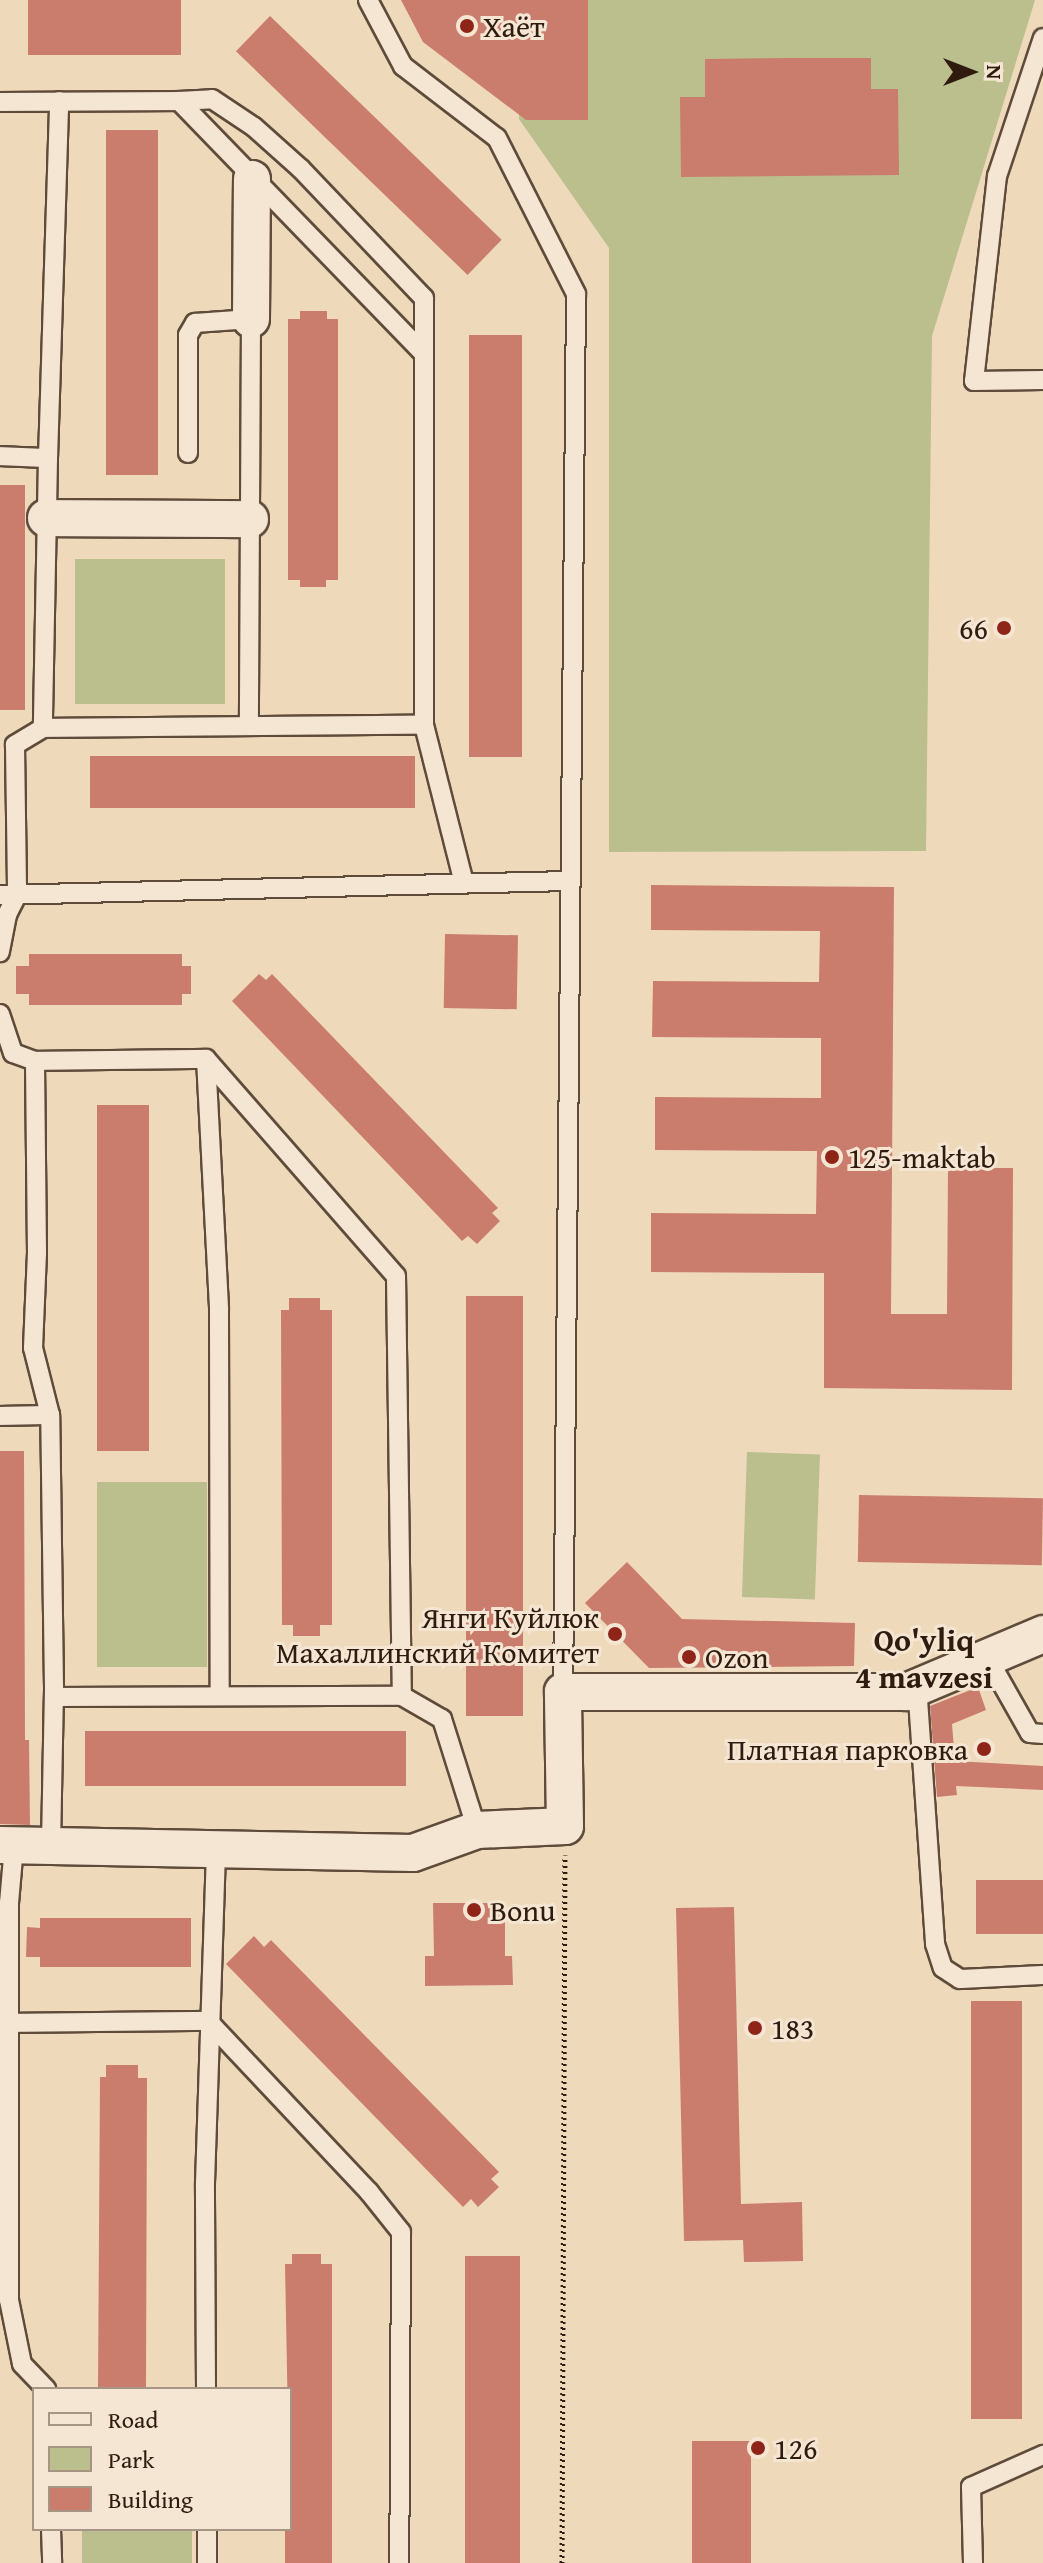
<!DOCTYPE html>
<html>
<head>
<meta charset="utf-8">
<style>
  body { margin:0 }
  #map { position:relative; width:1043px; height:2563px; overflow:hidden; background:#efd9bb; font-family:"Gentium Book Plus",serif }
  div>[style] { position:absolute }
  .green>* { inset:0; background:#bbbf8e; transform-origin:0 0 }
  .building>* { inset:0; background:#ca7c6d; transform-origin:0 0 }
  .path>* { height:5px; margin-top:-2.5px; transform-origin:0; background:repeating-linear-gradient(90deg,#2f1c0f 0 2px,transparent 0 6px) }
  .roads { filter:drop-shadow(2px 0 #5f4b3a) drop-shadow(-2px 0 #5f4b3a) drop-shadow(0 2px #5f4b3a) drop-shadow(0 -2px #5f4b3a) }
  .service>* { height:18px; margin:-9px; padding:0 9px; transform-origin:9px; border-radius:9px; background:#f5e6d3 }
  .minor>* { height:36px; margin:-18px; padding:0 18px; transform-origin:18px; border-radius:18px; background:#f5e6d3 }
  .dots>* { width:22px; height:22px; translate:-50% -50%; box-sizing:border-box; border:4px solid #f5e6d3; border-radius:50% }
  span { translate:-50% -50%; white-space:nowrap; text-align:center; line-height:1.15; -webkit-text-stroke:6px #f5e6d3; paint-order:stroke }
  .poi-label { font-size:30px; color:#2f1c0f }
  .left { translate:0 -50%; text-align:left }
  .right { translate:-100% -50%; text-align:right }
  .neighbourhood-label { font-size:32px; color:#2f1c0f; font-weight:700 }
  .legend { position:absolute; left:32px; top:2387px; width:260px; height:144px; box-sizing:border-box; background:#f5e6d3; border:2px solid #a69585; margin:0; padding:10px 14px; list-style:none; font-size:24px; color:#2f1c0f }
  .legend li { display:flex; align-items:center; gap:16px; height:40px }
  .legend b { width:40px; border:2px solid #a69585 }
  .north { position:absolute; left:931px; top:32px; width:80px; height:80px; -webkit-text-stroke:6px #f5e6d3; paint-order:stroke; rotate:90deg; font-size:22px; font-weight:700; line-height:32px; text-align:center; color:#2f1c0f }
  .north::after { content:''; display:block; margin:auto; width:28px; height:36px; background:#2f1c0f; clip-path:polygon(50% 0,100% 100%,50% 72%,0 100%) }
</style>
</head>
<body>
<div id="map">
  <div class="green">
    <div style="clip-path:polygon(523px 0,1035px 0,932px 336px,926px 851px,609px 852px,609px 248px,519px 119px)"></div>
    <div style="left:75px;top:559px;width:150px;height:145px"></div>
    <div style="left:747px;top:1452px;width:73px;height:145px;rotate:2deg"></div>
    <div style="left:97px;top:1482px;width:110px;height:185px"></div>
    <div style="left:82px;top:2529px;width:110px;height:34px"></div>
  </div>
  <div class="building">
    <div style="left:28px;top:0;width:153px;height:55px"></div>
    <div style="clip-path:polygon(401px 0,588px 0,588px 120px,526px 120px,423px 42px)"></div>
    <div style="left:270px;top:16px;width:322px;height:49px;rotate:44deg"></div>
    <div style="clip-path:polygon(788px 58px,871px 58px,871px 89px,898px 89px,899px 175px,681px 177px,680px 97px,705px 97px,705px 59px)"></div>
    <div style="left:106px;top:130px;width:52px;height:345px"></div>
    <div style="clip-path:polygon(300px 311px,327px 311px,327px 319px,338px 319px,338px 580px,326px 580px,326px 587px,300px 587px,300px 580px,288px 580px,288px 319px,300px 319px)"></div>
    <div style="left:469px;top:335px;width:53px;height:422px"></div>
    <div style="left:0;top:485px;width:25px;height:225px"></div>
    <div style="left:90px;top:756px;width:325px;height:52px"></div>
    <div style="clip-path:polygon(651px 885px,894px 887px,891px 1314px,947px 1314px,948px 1168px,1013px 1168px,1012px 1390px,824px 1388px,824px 1273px,651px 1272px,651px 1213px,816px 1214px,817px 1151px,655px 1150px,655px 1097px,821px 1098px,821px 1038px,652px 1037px,653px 981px,819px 982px,820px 931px,651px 930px)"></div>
    <div style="left:445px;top:934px;width:73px;height:74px;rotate:1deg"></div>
    <div style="clip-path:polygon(29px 954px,182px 954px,182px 966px,191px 966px,191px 994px,182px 994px,182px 1005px,29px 1005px,29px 994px,16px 994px,16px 966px,29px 966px)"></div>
    <div style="clip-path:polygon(259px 974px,266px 980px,272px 974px,498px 1208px,492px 1213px,500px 1221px,477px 1244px,468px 1236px,462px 1241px,232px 1001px)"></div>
    <div style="left:97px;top:1105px;width:52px;height:346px"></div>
    <div style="left:466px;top:1296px;width:57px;height:420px"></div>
    <div style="clip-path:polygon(289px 1298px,320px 1298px,320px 1310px,332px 1310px,332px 1625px,320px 1625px,320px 1636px,293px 1636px,293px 1625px,282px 1625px,281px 1310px,289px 1310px)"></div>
    <div style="clip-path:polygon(0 1451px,24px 1451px,25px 1740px,29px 1740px,30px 1825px,0 1824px)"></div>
    <div style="left:859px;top:1495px;width:184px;height:67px;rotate:1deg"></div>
    <div style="clip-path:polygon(627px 1562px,682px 1619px,855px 1623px,854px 1666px,649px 1668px,585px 1603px)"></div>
    <div style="clip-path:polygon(978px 1687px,986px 1710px,952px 1724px,955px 1761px,1043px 1766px,1043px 1790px,956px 1786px,957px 1795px,937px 1797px,930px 1706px)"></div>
    <div style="left:406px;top:1731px;width:55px;height:321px;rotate:90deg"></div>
    <div style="left:1043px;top:1880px;width:54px;height:67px;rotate:90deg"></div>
    <div style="clip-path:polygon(433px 1903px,505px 1903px,505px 1956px,512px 1956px,513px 1985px,425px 1986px,425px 1956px,434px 1956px)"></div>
    <div style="clip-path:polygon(734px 1907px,741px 2204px,802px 2202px,803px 2261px,744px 2262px,743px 2240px,684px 2241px,676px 1908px)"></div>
    <div style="clip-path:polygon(40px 1918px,191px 1918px,191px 1967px,40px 1967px,40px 1957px,26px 1957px,27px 1927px,40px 1928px)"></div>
    <div style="clip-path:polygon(254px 1936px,264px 1947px,271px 1940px,499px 2172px,491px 2179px,499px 2187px,478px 2207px,471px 2199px,463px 2207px,226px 1964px)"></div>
    <div style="left:971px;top:2001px;width:51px;height:418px"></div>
    <div style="clip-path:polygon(106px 2065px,138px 2065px,138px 2078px,147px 2078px,146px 2389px,98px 2389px,100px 2077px,106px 2077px)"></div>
    <div style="clip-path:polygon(292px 2254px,321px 2254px,321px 2264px,332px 2264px,332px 2563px,285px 2563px,285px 2529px,290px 2529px,285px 2264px,292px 2264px)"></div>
    <div style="left:465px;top:2256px;width:55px;height:307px"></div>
    <div style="left:692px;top:2441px;width:59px;height:122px"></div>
  </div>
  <div class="path">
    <div style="left:562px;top:2563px;width:708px;rotate:-89.76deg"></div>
  </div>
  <div class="roads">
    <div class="service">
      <div style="left:368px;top:0;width:75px;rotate:62.1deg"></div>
      <div style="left:403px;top:66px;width:118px;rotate:37.5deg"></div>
      <div style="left:497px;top:138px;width:175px;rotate:63.1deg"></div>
      <div style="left:576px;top:294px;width:1398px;rotate:90.53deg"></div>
      <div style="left:1043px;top:38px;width:145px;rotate:108.4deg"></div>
      <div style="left:997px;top:176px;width:206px;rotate:96.4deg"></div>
      <div style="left:974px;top:381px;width:69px;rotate:-0.8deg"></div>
      <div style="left:179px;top:101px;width:33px;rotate:-3deg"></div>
      <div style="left:212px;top:99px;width:50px;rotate:33.7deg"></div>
      <div style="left:254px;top:127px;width:63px;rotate:41.8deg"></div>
      <div style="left:301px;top:169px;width:178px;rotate:46.4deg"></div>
      <div style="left:424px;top:298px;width:427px;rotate:90deg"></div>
      <div style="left:424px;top:725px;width:163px;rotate:75.8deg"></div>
      <div style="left:0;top:102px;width:179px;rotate:-0.3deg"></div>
      <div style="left:179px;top:101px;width:351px;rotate:45.9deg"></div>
      <div style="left:188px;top:453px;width:118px;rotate:-90deg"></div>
      <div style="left:188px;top:335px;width:14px;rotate:-60deg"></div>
      <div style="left:195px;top:323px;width:56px;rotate:-4.1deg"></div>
      <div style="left:251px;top:319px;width:406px;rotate:90.3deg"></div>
      <div style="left:0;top:456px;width:48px;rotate:2.4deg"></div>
      <div style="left:48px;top:458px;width:270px;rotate:91.1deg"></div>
      <div style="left:43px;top:728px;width:33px;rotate:149deg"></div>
      <div style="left:15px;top:745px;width:150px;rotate:89.2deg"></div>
      <div style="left:17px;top:895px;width:22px;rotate:117deg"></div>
      <div style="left:7px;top:915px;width:38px;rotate:101deg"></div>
      <div style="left:48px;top:458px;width:357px;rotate:-88.2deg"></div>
      <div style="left:43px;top:728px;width:381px;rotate:-0.5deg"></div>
      <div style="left:0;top:895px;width:569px;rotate:-1.41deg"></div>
      <div style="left:0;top:1014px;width:41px;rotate:71.6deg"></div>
      <div style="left:13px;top:1053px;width:23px;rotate:20deg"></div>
      <div style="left:206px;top:1059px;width:251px;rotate:87deg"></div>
      <div style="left:219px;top:1310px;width:386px;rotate:89.9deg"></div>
      <div style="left:0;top:1416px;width:50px;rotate:-1.1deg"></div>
      <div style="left:987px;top:1657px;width:87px;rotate:60.5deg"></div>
      <div style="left:1030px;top:1733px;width:13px;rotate:4deg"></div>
      <div style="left:917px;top:1685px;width:260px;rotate:86deg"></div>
      <div style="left:935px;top:1944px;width:25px;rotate:72deg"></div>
      <div style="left:943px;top:1968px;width:20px;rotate:33deg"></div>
      <div style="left:960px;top:1979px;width:83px;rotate:-2.8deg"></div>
      <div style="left:54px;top:1697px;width:348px;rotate:-0.2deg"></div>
      <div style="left:402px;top:1696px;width:46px;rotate:29.9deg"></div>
      <div style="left:442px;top:1719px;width:116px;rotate:72.5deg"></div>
      <div style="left:14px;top:1846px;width:57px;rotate:95deg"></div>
      <div style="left:9px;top:1903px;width:397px;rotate:90deg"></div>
      <div style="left:9px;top:2300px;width:65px;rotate:78.5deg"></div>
      <div style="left:22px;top:2364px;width:35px;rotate:46deg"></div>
      <div style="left:51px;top:1846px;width:159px;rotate:-88.9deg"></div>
      <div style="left:54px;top:1687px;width:272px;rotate:-90.8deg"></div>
      <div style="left:50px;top:1415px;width:69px;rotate:-104.2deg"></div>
      <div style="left:33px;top:1348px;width:95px;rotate:-87.6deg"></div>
      <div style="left:37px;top:1253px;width:192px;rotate:-90.6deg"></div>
      <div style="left:35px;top:1061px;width:171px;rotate:-0.7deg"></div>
      <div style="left:206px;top:1059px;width:288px;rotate:48.8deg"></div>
      <div style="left:396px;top:1276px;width:420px;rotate:89.2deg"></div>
      <div style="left:10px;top:2023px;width:198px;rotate:-0.6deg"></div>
      <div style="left:208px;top:2021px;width:235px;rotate:46.7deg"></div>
      <div style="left:369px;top:2192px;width:51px;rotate:51.3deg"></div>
      <div style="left:401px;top:2232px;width:331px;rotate:90.3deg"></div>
      <div style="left:206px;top:2389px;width:206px;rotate:-90.3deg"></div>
      <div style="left:205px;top:2183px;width:333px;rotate:-88.1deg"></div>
      <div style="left:51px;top:2529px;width:34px;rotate:88deg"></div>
      <div style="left:207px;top:2529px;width:34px;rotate:90deg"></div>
      <div style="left:973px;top:2563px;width:76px;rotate:-91.5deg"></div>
      <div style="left:971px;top:2487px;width:79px;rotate:-24deg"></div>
    </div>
    <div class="minor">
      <div style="left:251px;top:319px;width:140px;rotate:-89.6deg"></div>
      <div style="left:46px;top:518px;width:204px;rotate:0.3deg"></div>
      <div style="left:0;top:1845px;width:413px;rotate:1.1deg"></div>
      <div style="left:413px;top:1853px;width:68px;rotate:-19.8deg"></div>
      <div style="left:477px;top:1830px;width:88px;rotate:-2.6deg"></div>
      <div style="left:565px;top:1826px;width:134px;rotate:-90.9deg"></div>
      <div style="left:563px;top:1692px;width:343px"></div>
      <div style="left:906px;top:1692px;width:149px;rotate:-22.9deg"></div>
    </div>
  </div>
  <div class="dots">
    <div style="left:467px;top:26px;background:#8f2418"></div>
    <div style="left:1004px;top:628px;background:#8f2418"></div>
    <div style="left:832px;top:1157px;background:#8f2418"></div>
    <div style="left:615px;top:1634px;background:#8f2418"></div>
    <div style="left:689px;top:1657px;background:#8f2418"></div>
    <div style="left:984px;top:1749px;background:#8f2418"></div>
    <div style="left:474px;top:1910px;background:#8f2418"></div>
    <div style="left:755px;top:2028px;background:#8f2418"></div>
    <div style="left:758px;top:2448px;background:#8f2418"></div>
  </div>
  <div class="poi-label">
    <span class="left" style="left:483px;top:26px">Хаёт</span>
    <span class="right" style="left:988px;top:628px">66</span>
    <span class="left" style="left:848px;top:1157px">125-maktab</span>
    <span class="right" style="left:599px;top:1634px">Янги Куйлюк<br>Махаллинский Комитет</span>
    <span class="left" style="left:705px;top:1657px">Ozon</span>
    <span class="right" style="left:968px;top:1749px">Платная парковка</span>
    <span class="left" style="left:490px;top:1910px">Bonu</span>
    <span class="left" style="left:771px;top:2028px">183</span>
    <span class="left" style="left:774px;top:2448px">126</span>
  </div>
  <div class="neighbourhood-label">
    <span style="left:924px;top:1659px">Qo'yliq<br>4 mavzesi</span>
  </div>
  <ul class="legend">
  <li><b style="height:10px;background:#f5e6d3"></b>Road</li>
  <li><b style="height:22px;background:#bbbf8e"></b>Park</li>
  <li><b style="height:22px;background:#ca7c6d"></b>Building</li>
  </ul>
  <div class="north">N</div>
</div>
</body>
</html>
